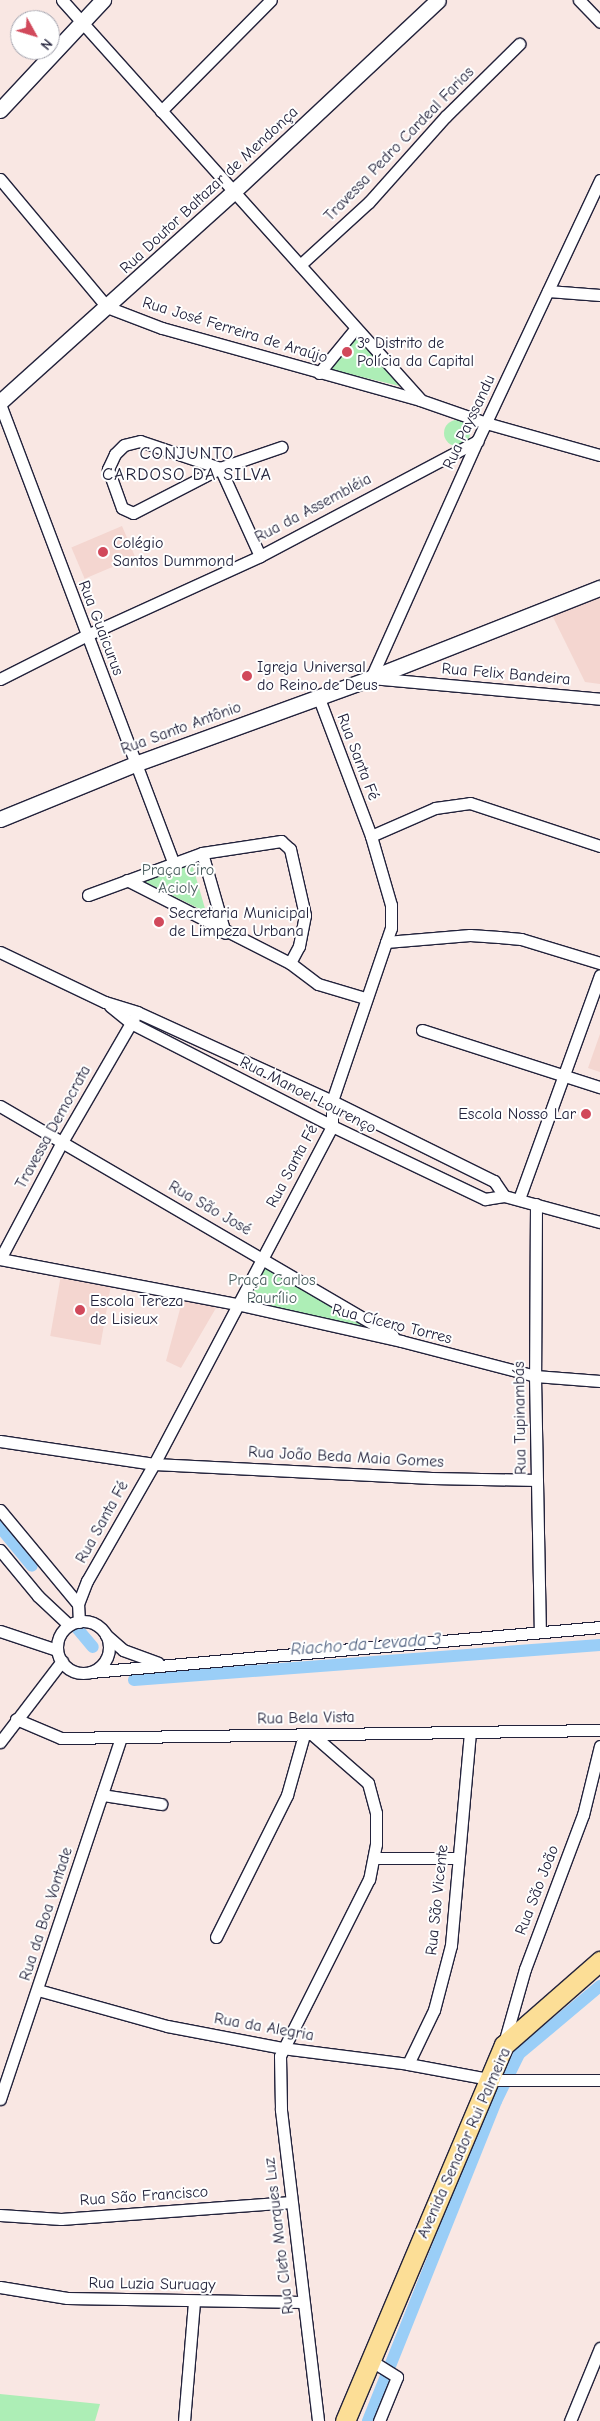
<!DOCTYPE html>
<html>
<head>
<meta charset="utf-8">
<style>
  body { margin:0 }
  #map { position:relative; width:600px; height:2421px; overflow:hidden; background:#f9e7e3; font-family:"Comic Neue",sans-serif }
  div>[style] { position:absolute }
  .built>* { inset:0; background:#f4d6d0; transform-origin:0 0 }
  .green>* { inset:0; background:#adeeb6 }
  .round { border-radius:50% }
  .canal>* { height:12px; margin:-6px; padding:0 6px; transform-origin:6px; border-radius:6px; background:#9acef7 }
  .roads { filter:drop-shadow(1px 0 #22223b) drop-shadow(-1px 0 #22223b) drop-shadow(0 1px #22223b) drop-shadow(0 -1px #22223b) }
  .minor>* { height:11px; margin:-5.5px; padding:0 5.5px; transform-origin:5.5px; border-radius:5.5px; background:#fff }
  .minor>.ring { margin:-5.5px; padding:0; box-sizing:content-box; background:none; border:11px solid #fff; border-radius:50% }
  .tertiary>* { height:15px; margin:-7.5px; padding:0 7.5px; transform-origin:7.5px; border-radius:7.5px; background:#fff }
  .primary>* { height:19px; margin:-9.5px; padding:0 9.5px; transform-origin:9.5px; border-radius:9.5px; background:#fcde96 }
  .dots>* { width:14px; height:14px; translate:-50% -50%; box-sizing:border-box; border:2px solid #fff; border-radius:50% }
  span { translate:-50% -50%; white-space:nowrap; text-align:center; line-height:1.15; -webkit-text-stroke:4px #fff; paint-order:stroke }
  .street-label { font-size:16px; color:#22223b }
  .poi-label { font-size:16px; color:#22223b }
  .left { translate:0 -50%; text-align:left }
  .right { translate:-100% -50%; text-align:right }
  .park-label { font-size:16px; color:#4c5f60 }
  .neighbourhood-label { font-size:18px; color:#22223b; letter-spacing:1px }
  .water-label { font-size:18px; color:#4c5e7d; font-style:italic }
  .north { position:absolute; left:10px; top:10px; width:50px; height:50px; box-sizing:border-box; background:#fff; border:1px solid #a7a7b1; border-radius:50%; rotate:129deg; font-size:14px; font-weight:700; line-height:20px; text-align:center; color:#22223b }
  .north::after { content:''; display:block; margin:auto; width:18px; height:22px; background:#d1495b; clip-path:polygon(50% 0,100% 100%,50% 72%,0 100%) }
</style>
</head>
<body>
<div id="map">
  <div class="built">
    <div style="left:122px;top:526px;width:34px;height:55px;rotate:67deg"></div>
    <div style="clip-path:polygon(600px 596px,600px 684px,585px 682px,552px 615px)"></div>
    <div style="clip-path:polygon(600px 1034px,600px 1072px,588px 1068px)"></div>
    <div style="left:61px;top:1275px;width:51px;height:62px;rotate:10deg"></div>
    <div style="clip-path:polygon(183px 1298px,214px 1305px,216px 1308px,181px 1368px,166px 1361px)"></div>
  </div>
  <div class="green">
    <div style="clip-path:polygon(356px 335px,404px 387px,328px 369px)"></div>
    <div class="round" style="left:444px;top:420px;width:26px;height:26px"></div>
    <div style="clip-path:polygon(190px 857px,206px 912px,133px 876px)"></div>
    <div style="clip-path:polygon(265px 1262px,375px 1330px,245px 1302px)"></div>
    <div style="clip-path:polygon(0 2394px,100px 2404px,95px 2421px,0 2421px)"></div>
  </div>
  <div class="canal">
    <div style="left:0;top:1527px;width:50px;rotate:50.6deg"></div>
    <div style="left:76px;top:1627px;width:26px;rotate:50deg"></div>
    <div style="left:134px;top:1680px;width:467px;rotate:-4.3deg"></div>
    <div style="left:368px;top:2421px;width:345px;rotate:-68.2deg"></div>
    <div style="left:496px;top:2101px;width:52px;rotate:-63.9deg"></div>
    <div style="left:519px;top:2054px;width:106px;rotate:-40deg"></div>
  </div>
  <div class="roads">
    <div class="minor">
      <div style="left:62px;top:0;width:536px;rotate:48.1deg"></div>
      <div style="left:579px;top:0;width:30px;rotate:46deg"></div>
      <div style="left:161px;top:111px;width:156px;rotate:-45.3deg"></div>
      <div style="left:0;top:179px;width:167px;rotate:50.1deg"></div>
      <div style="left:107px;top:307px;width:59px;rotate:20.9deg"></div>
      <div style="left:162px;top:328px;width:268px;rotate:15.6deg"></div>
      <div style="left:420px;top:400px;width:70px;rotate:19.2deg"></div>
      <div style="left:486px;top:423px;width:118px;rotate:15.7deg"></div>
      <div style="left:600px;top:180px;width:289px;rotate:115.2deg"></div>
      <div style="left:477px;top:441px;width:260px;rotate:114.1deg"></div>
      <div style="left:371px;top:678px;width:230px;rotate:5.2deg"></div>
      <div style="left:300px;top:265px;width:93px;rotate:-42.4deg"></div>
      <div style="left:369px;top:202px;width:115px;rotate:-48.2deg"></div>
      <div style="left:446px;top:116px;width:103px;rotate:-44.6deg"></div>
      <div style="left:548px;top:291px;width:52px;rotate:4.4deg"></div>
      <div style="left:319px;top:373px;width:57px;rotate:-50.7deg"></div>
      <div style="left:0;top:404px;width:491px;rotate:69.3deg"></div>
      <div style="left:260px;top:556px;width:97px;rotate:-114.4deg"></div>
      <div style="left:220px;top:468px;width:84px;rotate:-161.4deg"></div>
      <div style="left:140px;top:441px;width:16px;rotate:166deg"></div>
      <div style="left:124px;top:445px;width:13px;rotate:135deg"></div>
      <div style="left:115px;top:454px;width:17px;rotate:115deg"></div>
      <div style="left:108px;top:469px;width:41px;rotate:70.3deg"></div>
      <div style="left:122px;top:508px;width:12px;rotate:24deg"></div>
      <div style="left:133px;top:513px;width:98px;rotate:-27.3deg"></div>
      <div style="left:220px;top:468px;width:65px;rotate:-19deg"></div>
      <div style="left:0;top:679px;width:97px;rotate:-26.8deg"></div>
      <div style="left:87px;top:635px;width:190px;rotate:-24.5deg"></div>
      <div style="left:260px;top:556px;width:246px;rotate:-27.9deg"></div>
      <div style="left:371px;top:836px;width:70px;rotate:-23.6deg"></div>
      <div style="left:435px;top:808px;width:35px;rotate:-8deg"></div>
      <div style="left:470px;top:803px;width:137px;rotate:18.3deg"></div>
      <div style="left:202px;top:853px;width:83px;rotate:74deg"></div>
      <div style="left:127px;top:880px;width:183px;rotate:27deg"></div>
      <div style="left:290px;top:963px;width:35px;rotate:37deg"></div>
      <div style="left:318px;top:984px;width:49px;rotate:16.6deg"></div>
      <div style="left:88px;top:895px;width:121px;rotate:-20.2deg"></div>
      <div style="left:202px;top:853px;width:80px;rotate:-8.6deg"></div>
      <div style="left:281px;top:841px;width:12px;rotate:42deg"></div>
      <div style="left:290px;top:849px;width:68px;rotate:77.2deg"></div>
      <div style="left:305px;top:915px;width:32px;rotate:101deg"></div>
      <div style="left:299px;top:946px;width:19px;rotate:118deg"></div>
      <div style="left:386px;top:942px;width:84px;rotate:-4.8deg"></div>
      <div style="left:470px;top:935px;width:29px;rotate:4deg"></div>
      <div style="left:499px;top:937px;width:22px;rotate:5deg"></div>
      <div style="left:521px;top:939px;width:83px;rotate:16.9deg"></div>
      <div style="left:0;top:952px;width:116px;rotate:25.5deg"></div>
      <div style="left:105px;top:1002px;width:34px;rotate:17deg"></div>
      <div style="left:137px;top:1012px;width:214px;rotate:24.5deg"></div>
      <div style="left:332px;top:1101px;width:181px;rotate:26.3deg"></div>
      <div style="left:494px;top:1181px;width:18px;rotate:56deg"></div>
      <div style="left:110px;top:1006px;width:27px;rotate:39deg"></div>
      <div style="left:131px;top:1023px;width:226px;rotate:27.1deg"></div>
      <div style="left:332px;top:1126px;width:170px;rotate:25.5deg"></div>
      <div style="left:485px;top:1199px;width:19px;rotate:-9deg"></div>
      <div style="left:504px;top:1196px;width:99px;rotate:15.2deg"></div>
      <div style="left:422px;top:1030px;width:187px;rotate:17.8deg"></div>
      <div style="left:0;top:1106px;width:455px;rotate:30.3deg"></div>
      <div style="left:519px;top:1199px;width:238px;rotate:-70.1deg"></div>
      <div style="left:536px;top:1204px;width:172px;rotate:90.3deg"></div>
      <div style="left:535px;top:1376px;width:256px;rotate:88.9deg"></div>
      <div style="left:0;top:1259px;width:240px;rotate:10.8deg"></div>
      <div style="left:236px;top:1304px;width:169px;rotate:12.6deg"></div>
      <div style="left:401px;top:1341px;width:138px;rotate:14.6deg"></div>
      <div style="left:535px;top:1376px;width:65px;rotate:4.4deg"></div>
      <div style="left:0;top:1259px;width:132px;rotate:-62.1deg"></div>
      <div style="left:62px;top:1142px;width:143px;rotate:-59.9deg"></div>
      <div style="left:0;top:1441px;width:156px;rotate:8.5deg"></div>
      <div style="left:154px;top:1464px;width:278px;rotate:2.9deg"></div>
      <div style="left:432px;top:1478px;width:105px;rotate:1.1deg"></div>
      <div style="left:0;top:1510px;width:122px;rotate:50.3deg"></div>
      <div style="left:0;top:1550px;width:60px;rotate:50.4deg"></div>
      <div style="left:38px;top:1596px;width:42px;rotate:43.1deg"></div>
      <div class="ring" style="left:57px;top:1621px;width:41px;height:41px"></div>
      <div style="left:79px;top:1622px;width:18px;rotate:-93deg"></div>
      <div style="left:78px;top:1604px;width:25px;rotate:-69deg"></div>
      <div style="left:87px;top:1581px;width:135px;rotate:-60.2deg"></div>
      <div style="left:154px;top:1464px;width:382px;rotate:-62.2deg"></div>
      <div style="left:332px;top:1126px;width:25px;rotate:-90deg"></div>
      <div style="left:332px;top:1101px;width:183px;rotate:-71.2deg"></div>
      <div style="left:391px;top:928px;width:23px;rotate:-90deg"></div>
      <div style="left:391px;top:905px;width:72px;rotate:-106.2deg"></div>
      <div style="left:371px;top:836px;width:150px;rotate:-110.7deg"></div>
      <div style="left:0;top:1631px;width:60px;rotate:18.4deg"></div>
      <div style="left:106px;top:1635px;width:23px;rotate:41deg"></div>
      <div style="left:123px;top:1650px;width:37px;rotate:20deg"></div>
      <div style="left:91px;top:1672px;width:511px;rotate:-5.05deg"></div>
      <div style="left:16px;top:1719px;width:49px;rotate:22.9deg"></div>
      <div style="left:61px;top:1738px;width:539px;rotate:-0.85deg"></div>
      <div style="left:313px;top:1735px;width:73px;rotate:41.1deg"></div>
      <div style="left:368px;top:1783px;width:31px;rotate:75deg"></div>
      <div style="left:376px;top:1813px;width:31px;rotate:90deg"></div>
      <div style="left:376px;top:1844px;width:36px;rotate:101deg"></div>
      <div style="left:369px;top:1879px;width:198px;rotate:116.7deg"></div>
      <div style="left:280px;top:2056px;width:54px;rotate:88.9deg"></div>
      <div style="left:281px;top:2110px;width:313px;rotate:83.2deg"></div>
      <div style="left:0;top:1742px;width:102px;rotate:-52.6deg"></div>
      <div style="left:102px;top:1795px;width:60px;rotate:8.7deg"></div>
      <div style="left:375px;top:1858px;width:83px"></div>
      <div style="left:216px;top:1937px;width:159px;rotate:-63.4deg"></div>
      <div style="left:287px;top:1795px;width:62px;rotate:-74.2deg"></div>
      <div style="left:38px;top:1990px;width:134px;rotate:15.6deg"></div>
      <div style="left:167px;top:2026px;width:117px;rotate:10.8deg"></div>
      <div style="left:282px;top:2048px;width:127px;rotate:7.2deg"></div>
      <div style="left:408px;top:2064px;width:87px;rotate:10.5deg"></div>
      <div style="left:494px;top:2080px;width:106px"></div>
      <div style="left:504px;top:2043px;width:77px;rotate:-74.2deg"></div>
      <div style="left:525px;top:1969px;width:165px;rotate:-69.4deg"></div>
      <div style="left:583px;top:1815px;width:71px;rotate:-76.2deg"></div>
      <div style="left:408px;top:2064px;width:60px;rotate:-64.3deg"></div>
      <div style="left:434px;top:2010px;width:67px;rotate:-75.3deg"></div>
      <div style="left:451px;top:1945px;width:213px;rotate:-84.9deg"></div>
      <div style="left:0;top:2099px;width:381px;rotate:-71.5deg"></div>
      <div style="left:0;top:2215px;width:61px;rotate:3.8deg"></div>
      <div style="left:61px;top:2219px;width:231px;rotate:-4.2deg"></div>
      <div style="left:0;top:2287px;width:68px;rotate:9.3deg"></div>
      <div style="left:67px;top:2298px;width:236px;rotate:1deg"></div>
      <div style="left:370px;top:2360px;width:32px;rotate:32deg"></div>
      <div style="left:397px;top:2377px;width:48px;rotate:112.2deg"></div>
      <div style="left:184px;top:2421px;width:120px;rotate:-85.2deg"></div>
      <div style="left:570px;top:2421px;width:79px;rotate:-67.7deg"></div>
    </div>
    <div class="tertiary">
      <div style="left:0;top:110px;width:151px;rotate:-46.9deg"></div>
      <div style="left:0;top:402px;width:315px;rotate:-42deg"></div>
      <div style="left:234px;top:191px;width:279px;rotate:-43.1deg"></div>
      <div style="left:0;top:819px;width:146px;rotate:-22.2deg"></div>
      <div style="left:135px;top:764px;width:251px;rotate:-20deg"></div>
      <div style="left:371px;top:678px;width:246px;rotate:-21.5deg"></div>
    </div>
    <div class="primary">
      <div style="left:345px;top:2421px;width:408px;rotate:-67.1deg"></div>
      <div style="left:504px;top:2045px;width:128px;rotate:-41.2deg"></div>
    </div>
  </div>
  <div class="dots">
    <div style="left:347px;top:352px;background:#d1495b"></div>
    <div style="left:103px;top:552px;background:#d1495b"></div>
    <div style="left:247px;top:676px;background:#d1495b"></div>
    <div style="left:159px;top:922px;background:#d1495b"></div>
    <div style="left:586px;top:1114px;background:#d1495b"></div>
    <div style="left:80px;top:1310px;background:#d1495b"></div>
  </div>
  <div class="street-label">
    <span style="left:399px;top:144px;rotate:-46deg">Travessa Pedro Cardeal Farias</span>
    <span style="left:209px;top:190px;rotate:-43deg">Rua Doutor Baltazar de Mendonça</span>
    <span style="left:235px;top:330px;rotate:17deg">Rua José Ferreira de Araújo</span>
    <span style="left:469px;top:422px;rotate:-65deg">Rua Payssandu</span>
    <span style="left:313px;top:508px;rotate:-28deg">Rua da Assembléia</span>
    <span style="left:101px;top:628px;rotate:69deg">Rua Guaicurus</span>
    <span style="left:506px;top:674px;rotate:5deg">Rua Felix Bandeira</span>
    <span style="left:181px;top:728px;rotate:-20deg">Rua Santo Antônio</span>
    <span style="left:358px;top:757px;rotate:69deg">Rua Santa Fé</span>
    <span style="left:308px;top:1095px;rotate:27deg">Rua Manoel Lourenço</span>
    <span style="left:53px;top:1127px;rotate:-61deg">Travessa Democrata</span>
    <span style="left:292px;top:1166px;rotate:-62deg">Rua Santa Fé</span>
    <span style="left:210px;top:1208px;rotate:30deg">Rua São José</span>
    <span style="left:392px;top:1324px;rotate:14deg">Rua Cícero Torres</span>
    <span style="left:520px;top:1418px;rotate:-91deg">Rua Tupinambás</span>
    <span style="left:346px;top:1457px;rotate:3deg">Rua João Beda Maia Gomes</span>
    <span style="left:102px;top:1522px;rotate:-61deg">Rua Santa Fé</span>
    <span style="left:306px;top:1718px;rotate:-1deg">Rua Bela Vista</span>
    <span style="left:537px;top:1890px;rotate:-69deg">Rua São João</span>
    <span style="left:437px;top:1900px;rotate:-84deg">Rua São Vicente</span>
    <span style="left:46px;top:1914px;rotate:-72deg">Rua da Boa Vontade</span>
    <span style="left:264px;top:2027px;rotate:10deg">Rua da Alegria</span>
    <span style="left:464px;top:2143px;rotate:-66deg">Avenida Senador Rui Palmeira</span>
    <span style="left:144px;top:2196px;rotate:-4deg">Rua São Francisco</span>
    <span style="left:279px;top:2236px;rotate:-97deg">Rua Cleto Marques Luz</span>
    <span style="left:152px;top:2284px;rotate:1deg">Rua Luzia Suruagy</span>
  </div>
  <div class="poi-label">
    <span class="left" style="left:357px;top:352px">3º Distrito de<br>Polícia da Capital</span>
    <span class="left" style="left:113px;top:552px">Colégio<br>Santos Dummond</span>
    <span class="left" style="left:257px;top:676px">Igreja Universal<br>do Reino de Deus</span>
    <span class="left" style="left:169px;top:922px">Secretaria Municipal<br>de Limpeza Urbana</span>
    <span class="right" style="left:576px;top:1114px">Escola Nosso Lar</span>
    <span class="left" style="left:90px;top:1310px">Escola Tereza<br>de Lisieux</span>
  </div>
  <div class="park-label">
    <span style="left:178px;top:879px">Praça Ciro<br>Acioly</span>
    <span style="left:272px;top:1289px">Praça Carlos<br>Paurílio</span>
  </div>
  <div class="neighbourhood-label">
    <span style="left:187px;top:465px">CONJUNTO<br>CARDOSO DA SILVA</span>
  </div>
  <div class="water-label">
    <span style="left:366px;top:1645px;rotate:-4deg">Riacho da Levada 3</span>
  </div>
  <div class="north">N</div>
</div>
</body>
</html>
